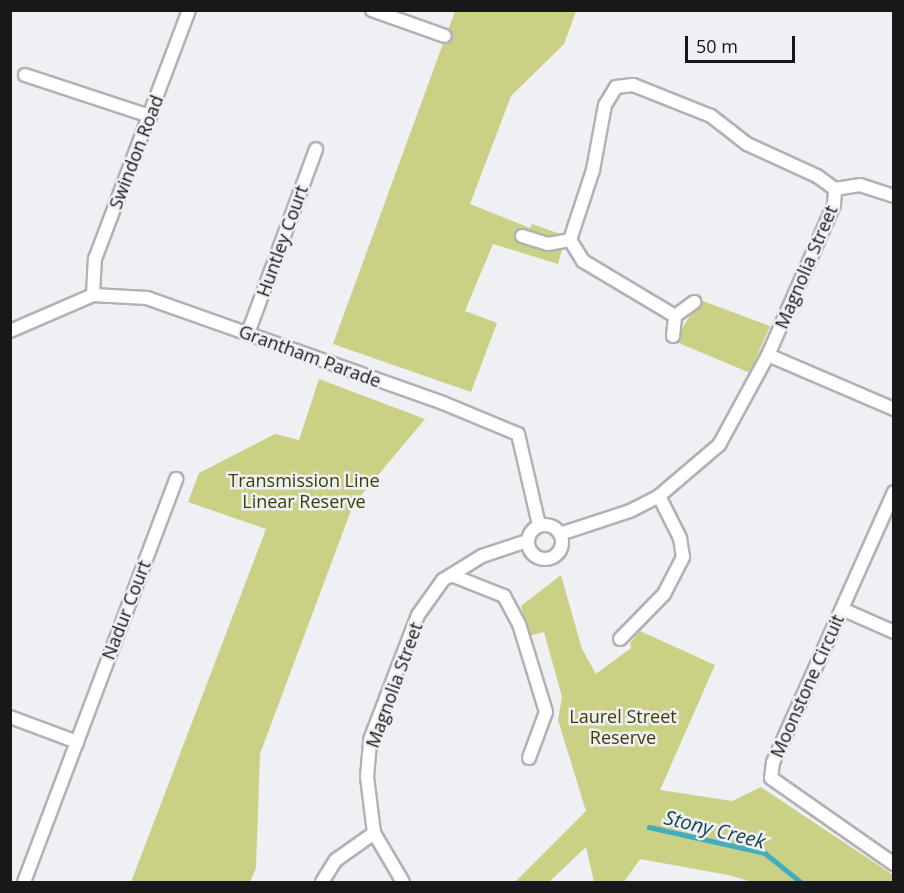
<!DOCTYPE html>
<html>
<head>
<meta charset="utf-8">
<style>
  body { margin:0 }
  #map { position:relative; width:904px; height:893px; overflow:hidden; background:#eff0f4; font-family:"Open Sans",sans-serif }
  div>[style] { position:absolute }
  .green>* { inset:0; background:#cad084 }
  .stream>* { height:4.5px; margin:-2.25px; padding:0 2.25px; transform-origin:2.25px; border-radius:2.25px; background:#41adbf }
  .roads { filter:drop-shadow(2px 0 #b2b2b6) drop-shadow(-2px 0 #b2b2b6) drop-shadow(0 2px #b2b2b6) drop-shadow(0 -2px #b2b2b6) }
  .street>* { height:12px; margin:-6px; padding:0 6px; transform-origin:6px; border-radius:6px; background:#fff }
  .street>.ring { margin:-6px; padding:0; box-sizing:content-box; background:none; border:12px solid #fff; border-radius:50% }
  span { translate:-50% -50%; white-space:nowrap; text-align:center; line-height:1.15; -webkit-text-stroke:5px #eff0f4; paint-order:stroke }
  .street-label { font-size:18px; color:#171819 }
  .park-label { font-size:18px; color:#3d3f01 }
  .water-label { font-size:20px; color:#15454d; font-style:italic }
  .frame { position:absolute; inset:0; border:12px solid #171819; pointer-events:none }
  .scale { position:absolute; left:685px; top:36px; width:110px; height:27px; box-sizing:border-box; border:3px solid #171819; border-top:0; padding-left:8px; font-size:18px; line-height:21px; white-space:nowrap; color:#171819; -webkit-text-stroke:4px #eff0f4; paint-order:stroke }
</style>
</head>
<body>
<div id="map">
  <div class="green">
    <div style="clip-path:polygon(455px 11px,576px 11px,564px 44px,511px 96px,470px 204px,530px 228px,532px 224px,566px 236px,558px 264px,493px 244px,465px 311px,497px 323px,471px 392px,333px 344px)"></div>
    <div style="clip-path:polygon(700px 300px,770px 326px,750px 373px,674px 341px)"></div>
    <div style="clip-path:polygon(319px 379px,425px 419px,353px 505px,260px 754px,256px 868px,250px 882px,131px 882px,266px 529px,188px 502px,199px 473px,275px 434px,299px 440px)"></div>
    <div style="clip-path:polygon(561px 575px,582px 649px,596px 674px,631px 648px,630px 643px,640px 631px,715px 665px,660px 790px,732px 801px,761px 787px,893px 875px,893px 882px,752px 882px,728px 875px,640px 859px,624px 882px,594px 882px,586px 847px,549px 882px,515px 882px,586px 811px,558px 720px,562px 697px,544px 632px,529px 636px,521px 606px)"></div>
  </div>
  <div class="stream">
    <div style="left:649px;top:827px;width:119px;rotate:12.6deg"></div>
    <div style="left:765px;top:853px;width:46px;rotate:38.9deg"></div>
  </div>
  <div class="roads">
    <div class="street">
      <div style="left:372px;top:10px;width:77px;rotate:19.6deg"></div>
      <div style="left:25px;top:75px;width:132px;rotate:18.2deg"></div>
      <div style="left:835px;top:189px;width:25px;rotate:-9deg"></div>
      <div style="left:860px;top:185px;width:36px;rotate:18deg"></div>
      <div style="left:522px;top:236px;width:27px;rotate:17deg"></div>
      <div style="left:548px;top:244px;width:22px;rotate:-10deg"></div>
      <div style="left:570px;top:240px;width:25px;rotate:58deg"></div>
      <div style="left:583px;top:261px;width:107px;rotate:30.9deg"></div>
      <div style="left:93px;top:295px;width:36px;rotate:-87deg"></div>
      <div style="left:95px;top:259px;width:266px;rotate:-69.3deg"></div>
      <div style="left:10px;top:331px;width:90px;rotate:-23.4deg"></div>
      <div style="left:93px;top:295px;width:54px;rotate:3.2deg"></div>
      <div style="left:147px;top:298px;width:314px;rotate:19.5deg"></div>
      <div style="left:443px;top:403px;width:81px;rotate:22.5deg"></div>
      <div style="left:518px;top:434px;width:93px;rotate:77deg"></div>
      <div style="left:248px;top:333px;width:196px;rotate:-69.7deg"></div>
      <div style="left:673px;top:336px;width:20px;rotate:-84deg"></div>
      <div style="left:675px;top:316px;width:24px;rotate:-36deg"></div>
      <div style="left:768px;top:355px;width:137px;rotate:23.2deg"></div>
      <div style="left:894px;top:492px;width:296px;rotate:114.1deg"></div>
      <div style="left:773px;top:762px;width:16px;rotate:97deg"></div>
      <div style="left:771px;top:778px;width:150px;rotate:35deg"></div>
      <div class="ring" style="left:528px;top:525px;width:22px;height:22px"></div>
      <div style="left:560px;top:534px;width:74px;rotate:-18.2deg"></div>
      <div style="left:630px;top:511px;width:33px;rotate:-27deg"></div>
      <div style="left:659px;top:496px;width:79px;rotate:-40.4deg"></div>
      <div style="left:719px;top:445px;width:102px;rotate:-61.4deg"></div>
      <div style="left:768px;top:355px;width:164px;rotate:-66.3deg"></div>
      <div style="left:834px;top:205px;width:16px;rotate:-86deg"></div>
      <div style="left:835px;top:189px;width:22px;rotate:-144deg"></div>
      <div style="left:817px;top:176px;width:77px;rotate:-155.4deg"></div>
      <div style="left:747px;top:144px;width:46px;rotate:-142.1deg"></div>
      <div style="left:711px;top:116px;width:84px;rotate:-158.3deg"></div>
      <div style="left:633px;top:85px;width:17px;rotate:173deg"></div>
      <div style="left:616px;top:87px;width:21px;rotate:121deg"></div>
      <div style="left:605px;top:105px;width:66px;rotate:100.5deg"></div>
      <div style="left:593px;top:170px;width:74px;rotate:108.2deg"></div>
      <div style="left:451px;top:575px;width:57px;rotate:21.6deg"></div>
      <div style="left:504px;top:596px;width:32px;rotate:62deg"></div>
      <div style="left:519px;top:624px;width:92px;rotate:72.9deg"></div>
      <div style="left:546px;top:712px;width:49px;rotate:110.3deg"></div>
      <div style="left:842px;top:609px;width:57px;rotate:23.9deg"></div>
      <div style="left:620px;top:639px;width:63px;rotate:-45.6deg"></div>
      <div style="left:664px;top:594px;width:42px;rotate:-62.8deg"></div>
      <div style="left:683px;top:557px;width:19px;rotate:-99deg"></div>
      <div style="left:680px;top:538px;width:47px;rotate:-116.6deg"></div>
      <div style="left:10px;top:717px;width:72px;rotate:20.5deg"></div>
      <div style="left:24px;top:882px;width:431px;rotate:-69.3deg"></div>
      <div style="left:322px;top:882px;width:26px;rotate:-58deg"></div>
      <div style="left:336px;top:860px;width:47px;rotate:-35.4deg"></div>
      <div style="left:403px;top:882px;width:57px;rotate:-120.6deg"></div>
      <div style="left:374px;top:833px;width:56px;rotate:-97.1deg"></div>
      <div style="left:367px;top:777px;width:37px;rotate:-85deg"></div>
      <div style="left:370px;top:740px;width:134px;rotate:-69deg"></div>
      <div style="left:418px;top:615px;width:43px;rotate:-54.5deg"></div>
      <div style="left:443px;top:580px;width:46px;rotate:-31.6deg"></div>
      <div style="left:482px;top:556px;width:47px;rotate:-18.4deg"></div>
    </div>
  </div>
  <div class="street-label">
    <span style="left:136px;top:152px;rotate:-69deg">Swindon Road</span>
    <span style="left:282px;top:241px;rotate:-70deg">Huntley Court</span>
    <span style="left:806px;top:267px;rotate:-67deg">Magnolia Street</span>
    <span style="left:310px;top:356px;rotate:20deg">Grantham Parade</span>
    <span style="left:126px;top:610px;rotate:-69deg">Nadur Court</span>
    <span style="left:394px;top:685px;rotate:-70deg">Magnolia Street</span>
    <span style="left:807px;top:686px;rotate:-66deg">Moonstone Circuit</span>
  </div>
  <div class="park-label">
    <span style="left:304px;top:491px">Transmission Line<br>Linear Reserve</span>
    <span style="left:623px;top:727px">Laurel Street<br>Reserve</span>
  </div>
  <div class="water-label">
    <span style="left:715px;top:829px;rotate:14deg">Stony Creek</span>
  </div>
  <div class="frame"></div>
  <div class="scale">50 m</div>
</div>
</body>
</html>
